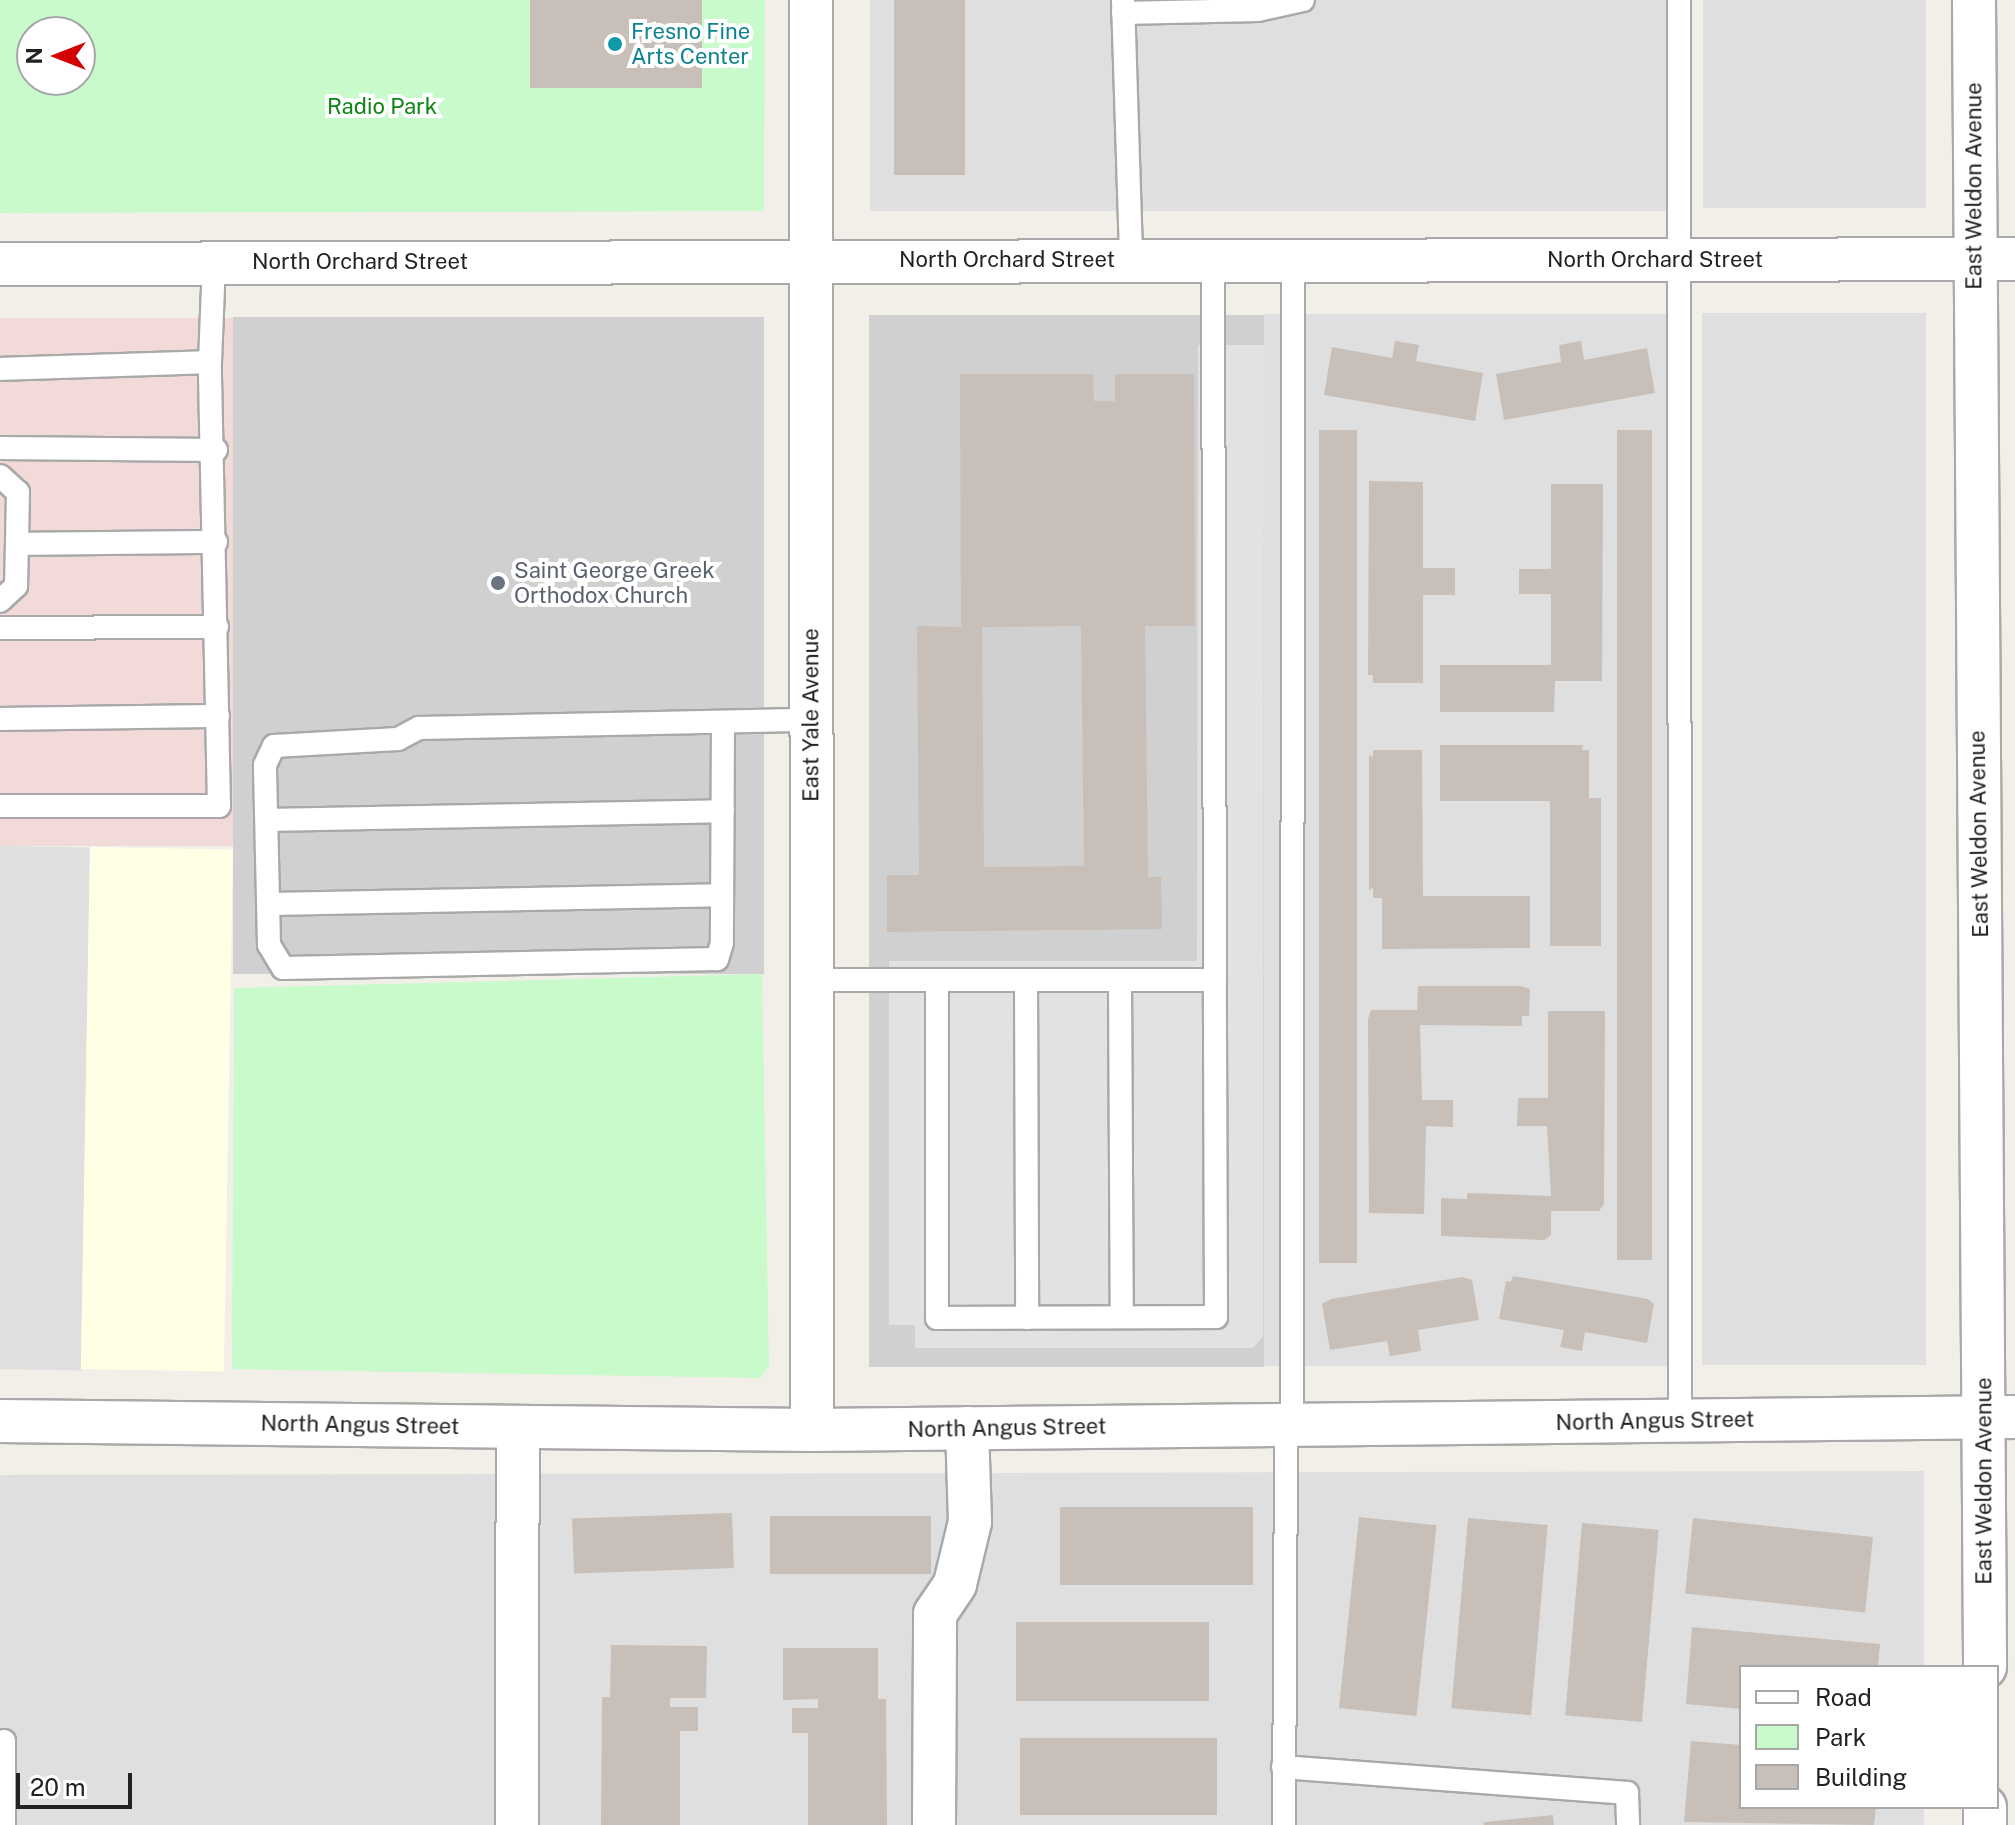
<!DOCTYPE html>
<html>
<head>
<meta charset="utf-8">
<style>
  body { margin:0 }
  #map { position:relative; width:2015px; height:1825px; overflow:hidden; background:#f2efe9; font-family:"Public Sans",sans-serif }
  div>[style] { position:absolute }
  .residential>* { inset:0; background:#e0dfdf; transform-origin:0 0 }
  .commercial>* { inset:0; background:#f2dad9; transform-origin:0 0 }
  .education>* { inset:0; background:#ffffe5; transform-origin:0 0 }
  .religious>* { inset:0; background:#d0d0d0; transform-origin:0 0 }
  .park>* { inset:0; background:#c8facc }
  .parking>* { inset:0; background:#e2e2e2 }
  .building>* { inset:0; background:#c7bfb8; transform-origin:0 0 }
  .roads { filter:drop-shadow(2px 0 #a9a9a9) drop-shadow(-2px 0 #a9a9a9) drop-shadow(0 2px #a9a9a9) drop-shadow(0 -2px #a9a9a9) }
  .lane>* { height:22px; margin:-11px; padding:0 11px; transform-origin:11px; border-radius:11px; background:#fff }
  .street>* { height:42px; margin:-21px; padding:0 21px; transform-origin:21px; border-radius:21px; background:#fff }
  .dots>* { width:22px; height:22px; translate:-50% -50%; box-sizing:border-box; border:4px solid #fff; border-radius:50% }
  span { translate:-50% -50%; white-space:nowrap; text-align:center; line-height:1.15; -webkit-text-stroke:8px #fff; paint-order:stroke }
  .culture-label { font-size:22px; color:#0d838f }
  .left { translate:0 -50%; text-align:left }
  .park-label { font-size:22px; color:#0c8416 }
  .street-label { font-size:22px; color:#222 }
  .worship-label { font-size:22px; color:#5b616d }
  .legend { position:absolute; left:1739px; top:1665px; width:260px; height:144px; box-sizing:border-box; background:#fff; border:2px solid #a7a7a7; margin:0; padding:10px 14px; list-style:none; font-size:24px; color:#222 }
  .legend li { display:flex; align-items:center; gap:16px; height:40px }
  .legend b { width:40px; border:2px solid #a7a7a7 }
  .north { position:absolute; left:16px; top:16px; width:80px; height:80px; box-sizing:border-box; background:#fff; border:2px solid #a7a7a7; border-radius:50%; rotate:270deg; font-size:22px; font-weight:700; line-height:32px; text-align:center; color:#222 }
  .north::after { content:''; display:block; margin:auto; width:28px; height:36px; background:#d40000; clip-path:polygon(50% 0,100% 100%,50% 72%,0 100%) }
  .scale { position:absolute; left:16px; top:1773px; width:116px; height:36px; box-sizing:border-box; border:4px solid #222; border-top:0; padding-left:10px; font-size:24px; line-height:28px; white-space:nowrap; color:#222; -webkit-text-stroke:6px #fff; paint-order:stroke }
</style>
</head>
<body>
<div id="map">
  <div class="residential">
    <div style="left:870px;top:0;width:805px;height:211px"></div>
    <div style="left:1703px;top:0;width:223px;height:208px"></div>
    <div style="left:1926px;top:313px;width:1052px;height:224px;rotate:90deg"></div>
    <div style="left:1667px;top:314px;width:1052px;height:403px;rotate:90deg"></div>
    <div style="left:0;top:846px;width:90px;height:523px;rotate:1deg"></div>
    <div style="clip-path:polygon(1924px 1471px,1924px 1667px,1741px 1667px,1741px 1807px,1924px 1807px,1924px 1825px,0 1825px,0 1475px)"></div>
  </div>
  <div class="commercial">
    <div style="left:0;top:318px;width:233px;height:528px"></div>
  </div>
  <div class="education">
    <div style="left:90px;top:847px;width:143px;height:522px;rotate:1deg"></div>
  </div>
  <div class="religious">
    <div style="left:1264px;top:315px;width:1052px;height:395px;rotate:90deg"></div>
    <div style="left:764px;top:317px;width:657px;height:531px;rotate:90deg"></div>
  </div>
  <div class="park">
    <div style="clip-path:polygon(evenodd,0 0,765px 0,764px 211px,0 213px,0 0,32px 32px,80px 32px,80px 80px,32px 80px,32px 32px)"></div>
    <div style="clip-path:polygon(762px 974px,769px 1366px,760px 1378px,232px 1369px,234px 988px)"></div>
  </div>
  <div class="parking">
    <div style="clip-path:polygon(1198px 345px,1264px 345px,1263px 1336px,1253px 1348px,915px 1348px,915px 1325px,889px 1325px,889px 961px,1197px 961px)"></div>
  </div>
  <div class="building">
    <div style="left:530px;top:0;width:172px;height:88px"></div>
    <div style="left:894px;top:0;width:71px;height:175px"></div>
    <div style="clip-path:polygon(1395px 341px,1419px 345px,1416px 361px,1483px 373px,1475px 421px,1324px 395px,1332px 347px,1392px 358px)"></div>
    <div style="clip-path:polygon(1581px 341px,1584px 360px,1647px 348px,1655px 393px,1504px 420px,1496px 374px,1561px 362px,1559px 345px)"></div>
    <div style="clip-path:polygon(evenodd,960px 374px,1093px 374px,1094px 401px,1115px 401px,1115px 374px,1194px 374px,1195px 626px,1145px 626px,1148px 877px,1161px 877px,1162px 929px,887px 932px,887px 875px,919px 875px,917px 626px,961px 627px,960px 374px,1081px 626px,1084px 866px,984px 867px,982px 627px,1081px 626px)"></div>
    <div style="left:1357px;top:430px;width:833px;height:38px;rotate:90deg"></div>
    <div style="left:1617px;top:430px;width:35px;height:830px"></div>
    <div style="clip-path:polygon(1369px 481px,1423px 482px,1423px 568px,1455px 568px,1455px 595px,1423px 595px,1423px 683px,1373px 683px,1373px 675px,1368px 675px)"></div>
    <div style="clip-path:polygon(1551px 484px,1603px 484px,1602px 681px,1555px 681px,1554px 712px,1440px 712px,1440px 665px,1551px 665px,1551px 594px,1519px 594px,1519px 569px,1551px 569px)"></div>
    <div style="clip-path:polygon(1440px 745px,1583px 745px,1582px 750px,1589px 750px,1589px 798px,1601px 798px,1601px 946px,1550px 946px,1550px 801px,1440px 801px)"></div>
    <div style="clip-path:polygon(1373px 750px,1422px 750px,1423px 896px,1530px 896px,1530px 948px,1382px 949px,1382px 898px,1373px 898px,1373px 888px,1369px 890px,1369px 755px,1373px 757px)"></div>
    <div style="clip-path:polygon(1418px 986px,1521px 986px,1530px 989px,1529px 1016px,1522px 1016px,1522px 1026px,1420px 1025px,1422px 1100px,1453px 1100px,1453px 1127px,1426px 1126px,1424px 1214px,1369px 1213px,1368px 1019px,1371px 1010px,1417px 1010px)"></div>
    <div style="clip-path:polygon(1548px 1011px,1605px 1011px,1604px 1204px,1599px 1211px,1551px 1211px,1551px 1235px,1544px 1240px,1441px 1236px,1441px 1198px,1467px 1199px,1467px 1193px,1551px 1196px,1547px 1126px,1517px 1126px,1518px 1098px,1548px 1098px)"></div>
    <div style="clip-path:polygon(1513px 1276px,1648px 1299px,1654px 1304px,1647px 1343px,1585px 1332px,1582px 1351px,1560px 1347px,1564px 1330px,1499px 1319px,1506px 1281px,1511px 1282px)"></div>
    <div style="clip-path:polygon(1462px 1277px,1472px 1280px,1479px 1320px,1418px 1330px,1421px 1351px,1390px 1356px,1387px 1341px,1330px 1350px,1322px 1304px,1331px 1299px)"></div>
    <div style="left:1060px;top:1507px;width:193px;height:78px"></div>
    <div style="left:732px;top:1513px;width:55px;height:160px;rotate:88deg"></div>
    <div style="left:931px;top:1516px;width:58px;height:161px;rotate:90deg"></div>
    <div style="left:1359px;top:1517px;width:78px;height:192px;rotate:6deg"></div>
    <div style="left:1468px;top:1518px;width:80px;height:191px;rotate:5deg"></div>
    <div style="left:1693px;top:1518px;width:181px;height:76px;rotate:6deg"></div>
    <div style="left:1582px;top:1523px;width:77px;height:193px;rotate:5deg"></div>
    <div style="left:1016px;top:1622px;width:193px;height:79px"></div>
    <div style="clip-path:polygon(1692px 1627px,1880px 1644px,1878px 1667px,1741px 1667px,1741px 1709px,1686px 1704px)"></div>
    <div style="clip-path:polygon(611px 1645px,707px 1646px,706px 1698px,670px 1698px,670px 1707px,698px 1707px,698px 1731px,680px 1731px,680px 1825px,601px 1825px,602px 1697px,610px 1697px)"></div>
    <div style="clip-path:polygon(783px 1648px,878px 1648px,878px 1699px,886px 1699px,887px 1825px,808px 1825px,808px 1733px,792px 1733px,792px 1708px,818px 1708px,818px 1699px,783px 1700px)"></div>
    <div style="left:1020px;top:1738px;width:197px;height:77px"></div>
    <div style="clip-path:polygon(1691px 1741px,1741px 1745px,1741px 1807px,1876px 1807px,1874px 1825px,1684px 1822px)"></div>
    <div style="left:1553px;top:1815px;width:10px;height:70px;rotate:84deg"></div>
  </div>
  <div class="roads">
    <div class="lane">
      <div style="left:1123px;top:0;width:260px;rotate:88.2deg"></div>
      <div style="left:1679px;top:0;width:1421px;rotate:89.96deg"></div>
      <div style="left:1123px;top:13px;width:135px;rotate:-1.3deg"></div>
      <div style="left:1258px;top:10px;width:46px;rotate:-12.5deg"></div>
      <div style="left:0;top:369px;width:210px;rotate:-1.9deg"></div>
      <div style="left:0;top:448px;width:216px;rotate:0.5deg"></div>
      <div style="left:0;top:476px;width:24px;rotate:42deg"></div>
      <div style="left:18px;top:492px;width:94px;rotate:91.2deg"></div>
      <div style="left:16px;top:586px;width:22px;rotate:137deg"></div>
      <div style="left:17px;top:544px;width:199px;rotate:-0.6deg"></div>
      <div style="left:0;top:628px;width:217px;rotate:-0.3deg"></div>
      <div style="left:0;top:719px;width:218px;rotate:-0.8deg"></div>
      <div style="left:723px;top:725px;width:218px;rotate:90.3deg"></div>
      <div style="left:722px;top:943px;width:17px;rotate:107deg"></div>
      <div style="left:717px;top:959px;width:434px;rotate:178.8deg"></div>
      <div style="left:283px;top:968px;width:27px;rotate:-121deg"></div>
      <div style="left:269px;top:945px;width:180px;rotate:-91.3deg"></div>
      <div style="left:265px;top:765px;width:21px;rotate:-65deg"></div>
      <div style="left:274px;top:746px;width:124px;rotate:-3.2deg"></div>
      <div style="left:398px;top:739px;width:24px;rotate:-28deg"></div>
      <div style="left:419px;top:728px;width:392px;rotate:-1.2deg"></div>
      <div style="left:0;top:806px;width:219px"></div>
      <div style="left:219px;top:806px;width:444px;rotate:-91.2deg"></div>
      <div style="left:210px;top:362px;width:99px;rotate:-87.7deg"></div>
      <div style="left:267px;top:820px;width:456px;rotate:-1.1deg"></div>
      <div style="left:269px;top:904px;width:453px;rotate:-1.1deg"></div>
      <div style="left:811px;top:980px;width:404px"></div>
      <div style="left:1215px;top:980px;width:720px;rotate:-90.16deg"></div>
      <div style="left:937px;top:980px;width:338px;rotate:90deg"></div>
      <div style="left:937px;top:1318px;width:279px;rotate:-0.2deg"></div>
      <div style="left:1216px;top:1317px;width:337px;rotate:-90.2deg"></div>
      <div style="left:1026px;top:980px;width:338px;rotate:89.8deg"></div>
      <div style="left:1120px;top:980px;width:337px;rotate:89.7deg"></div>
      <div style="left:1292px;top:1425px;width:1165px;rotate:-89.95deg"></div>
      <div style="left:4px;top:1741px;width:84px;rotate:90deg"></div>
      <div style="left:1283px;top:1767px;width:345px;rotate:4.3deg"></div>
      <div style="left:1627px;top:1793px;width:32px;rotate:88deg"></div>
      <div style="left:1284px;top:1825px;width:400px;rotate:-89.7deg"></div>
    </div>
    <div class="street">
      <div style="left:811px;top:0;width:1430px;rotate:89.96deg"></div>
      <div style="left:1974px;top:0;width:1667px;rotate:89.62deg"></div>
      <div style="left:0;top:264px;width:2015px;rotate:-0.14deg"></div>
      <div style="left:0;top:1421px;width:812px;rotate:0.64deg"></div>
      <div style="left:812px;top:1430px;width:1203px;rotate:-0.62deg"></div>
      <div style="left:1985px;top:1807px;width:18px;rotate:90deg"></div>
      <div style="left:517px;top:1825px;width:398px;rotate:-89.9deg"></div>
      <div style="left:934px;top:1825px;width:211px;rotate:-89.7deg"></div>
      <div style="left:935px;top:1614px;width:36px;rotate:-56deg"></div>
      <div style="left:955px;top:1584px;width:64px;rotate:-76.4deg"></div>
      <div style="left:970px;top:1522px;width:94px;rotate:-91.8deg"></div>
    </div>
  </div>
  <div class="dots">
    <div style="left:615px;top:44px;background:#0f9aa8"></div>
    <div style="left:498px;top:583px;background:#6b7280"></div>
  </div>
  <div class="culture-label">
    <span class="left" style="left:631px;top:44px">Fresno Fine<br>Arts Center</span>
  </div>
  <div class="park-label">
    <span style="left:382px;top:107px">Radio Park</span>
  </div>
  <div class="street-label">
    <span style="left:1974px;top:186px;rotate:-90deg">East Weldon Avenue</span>
    <span style="left:1007px;top:260px">North Orchard Street</span>
    <span style="left:1655px;top:260px">North Orchard Street</span>
    <span style="left:360px;top:262px">North Orchard Street</span>
    <span style="left:811px;top:715px;rotate:-90deg">East Yale Avenue</span>
    <span style="left:1979px;top:834px;rotate:-91deg">East Weldon Avenue</span>
    <span style="left:1655px;top:1421px;rotate:-1deg">North Angus Street</span>
    <span style="left:360px;top:1425px;rotate:1deg">North Angus Street</span>
    <span style="left:1007px;top:1428px;rotate:-1deg">North Angus Street</span>
    <span style="left:1984px;top:1481px;rotate:-90deg">East Weldon Avenue</span>
  </div>
  <div class="worship-label">
    <span class="left" style="left:514px;top:583px">Saint George Greek<br>Orthodox Church</span>
  </div>
  <ul class="legend">
  <li><b style="height:10px;background:#fff"></b>Road</li>
  <li><b style="height:22px;background:#c8facc"></b>Park</li>
  <li><b style="height:22px;background:#c7bfb8"></b>Building</li>
  </ul>
  <div class="north">N</div>
  <div class="scale">20 m</div>
</div>
</body>
</html>
